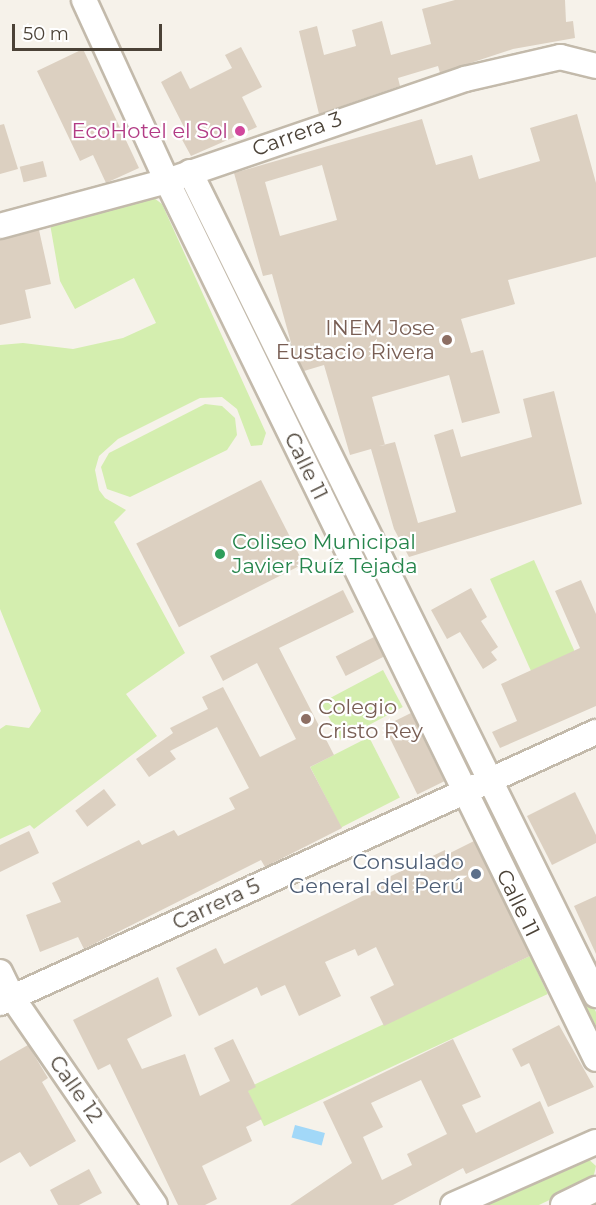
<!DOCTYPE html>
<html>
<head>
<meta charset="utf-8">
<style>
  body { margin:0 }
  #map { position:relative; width:596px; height:1205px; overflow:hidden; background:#f6f2ea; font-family:Montserrat,sans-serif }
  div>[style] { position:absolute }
  .green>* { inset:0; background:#d4eeaf; transform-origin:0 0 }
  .water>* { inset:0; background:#a2d8f8; transform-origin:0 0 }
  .building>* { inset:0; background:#dcd0c1; transform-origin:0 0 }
  .roads { filter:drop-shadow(2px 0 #c3baab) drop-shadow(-2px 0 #c3baab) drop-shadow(0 2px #c3baab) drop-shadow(0 -2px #c3baab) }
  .minor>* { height:24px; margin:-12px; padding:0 12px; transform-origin:12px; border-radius:12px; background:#fff }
  .dots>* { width:16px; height:16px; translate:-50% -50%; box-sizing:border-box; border:3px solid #fff; border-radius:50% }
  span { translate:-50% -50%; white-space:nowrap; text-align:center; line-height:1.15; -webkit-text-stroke:4.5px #fff; paint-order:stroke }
  .hotel-label { font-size:21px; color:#b23c85 }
  .right { translate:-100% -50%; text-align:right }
  .street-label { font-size:21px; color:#4b4237 }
  .education-label { font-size:21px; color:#785e54 }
  .left { translate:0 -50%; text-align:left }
  .leisure-label { font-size:21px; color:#27864d }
  .service-label { font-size:21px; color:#4e5e75 }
  .scale { position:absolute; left:12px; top:24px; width:150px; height:27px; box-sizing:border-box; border:3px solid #4b4237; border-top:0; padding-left:8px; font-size:18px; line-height:21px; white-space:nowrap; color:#4b4237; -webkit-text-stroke:4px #fff; paint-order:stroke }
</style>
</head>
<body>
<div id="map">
  <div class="green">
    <div style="clip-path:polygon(154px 198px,162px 204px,266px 433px,262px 445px,251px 446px,237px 409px,222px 397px,200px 398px,118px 439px,99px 456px,95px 470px,99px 490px,105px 498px,126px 510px,114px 522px,185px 653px,126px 694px,157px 736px,34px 829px,30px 825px,0 839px,0 729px,6px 725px,29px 728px,41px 711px,0 609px,0 345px,23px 343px,73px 349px,123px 338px,156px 323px,134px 278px,75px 309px,60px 281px,50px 224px)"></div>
    <div style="clip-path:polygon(205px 404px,222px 406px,235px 418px,237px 435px,227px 450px,130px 497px,107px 489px,101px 467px,109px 453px)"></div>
    <div style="clip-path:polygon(534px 560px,586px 677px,531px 671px,490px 579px)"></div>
    <div style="clip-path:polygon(378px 583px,470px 766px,469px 767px,466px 766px)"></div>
    <div style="left:383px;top:670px;width:42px;height:70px;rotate:62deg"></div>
    <div style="left:369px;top:737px;width:68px;height:66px;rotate:63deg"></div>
    <div style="clip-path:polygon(491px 808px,596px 1012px,596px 1026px,489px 812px)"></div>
    <div style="left:530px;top:956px;width:42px;height:313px;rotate:65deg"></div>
    <div style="clip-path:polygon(585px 1156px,596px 1166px,593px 1179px,539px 1205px,478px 1205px)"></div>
  </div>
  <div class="water">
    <div style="left:295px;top:1125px;width:31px;height:13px;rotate:15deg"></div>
  </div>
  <div class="building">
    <div style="clip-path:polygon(455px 0,565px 0,566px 22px,573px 21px,575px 38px,513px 49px,440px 73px,438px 66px,398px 78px,400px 86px,319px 114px,299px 31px,317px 26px,324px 55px,356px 46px,352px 30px,382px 21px,391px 55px,431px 44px,422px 9px)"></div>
    <div style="clip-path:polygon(241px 47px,262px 87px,242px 97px,257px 127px,191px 156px,179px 134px,186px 131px,161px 82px,181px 71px,190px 89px,232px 68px,225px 55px)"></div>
    <div style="clip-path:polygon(83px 49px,139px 168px,106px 183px,93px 155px,80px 161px,37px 71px)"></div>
    <div style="clip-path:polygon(evenodd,577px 114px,596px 183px,596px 257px,508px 280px,515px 304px,461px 319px,471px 353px,483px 350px,500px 413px,462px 423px,449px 375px,372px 397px,385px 445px,379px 446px,395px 442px,418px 523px,456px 512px,434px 435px,453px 429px,461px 457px,532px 437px,523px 399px,554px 391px,582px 504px,409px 557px,394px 529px,371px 449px,350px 455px,324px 365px,304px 371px,293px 350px,272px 274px,263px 276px,234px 173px,422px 119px,436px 165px,472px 155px,479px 179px,540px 161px,530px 128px,577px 114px,322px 165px,337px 220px,280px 236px,265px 182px,322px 165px)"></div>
    <div style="clip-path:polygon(4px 124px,18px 169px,0 174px,0 125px)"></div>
    <div style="left:43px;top:161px;width:16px;height:24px;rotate:76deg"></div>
    <div style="clip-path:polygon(39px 230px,51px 284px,25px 290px,31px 318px,0 325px,0 240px)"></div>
    <div style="left:261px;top:480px;width:94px;height:140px;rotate:63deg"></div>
    <div style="clip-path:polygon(581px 580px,596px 614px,596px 706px,500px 748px,492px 732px,517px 721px,501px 684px,580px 648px,555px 591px)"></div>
    <div style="clip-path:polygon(471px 588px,487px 617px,481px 621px,498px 647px,491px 652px,497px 660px,483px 669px,460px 632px,447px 639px,431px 610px)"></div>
    <div style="clip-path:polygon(343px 590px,354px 612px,279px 648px,334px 755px,310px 767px,342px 828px,265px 867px,261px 860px,84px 949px,78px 937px,40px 952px,26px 915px,61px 902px,52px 883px,139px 840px,142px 845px,174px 830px,178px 836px,235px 809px,229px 798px,249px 788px,217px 727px,170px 751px,176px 759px,149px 777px,136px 759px,173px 733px,170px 728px,208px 709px,202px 697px,223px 687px,260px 757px,296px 739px,257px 663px,223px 681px,210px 656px)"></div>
    <div style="left:374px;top:637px;width:22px;height:43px;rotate:63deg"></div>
    <div style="left:411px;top:713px;width:76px;height:30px;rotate:64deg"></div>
    <div style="left:104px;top:789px;width:20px;height:36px;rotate:53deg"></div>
    <div style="clip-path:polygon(575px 792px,596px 835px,596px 843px,552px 865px,527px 816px)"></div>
    <div style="clip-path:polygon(29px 831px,39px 853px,0 872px,0 845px)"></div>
    <div style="clip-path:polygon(474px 841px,530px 956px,384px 1026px,370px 997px,394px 985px,376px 947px,358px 956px,355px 949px,325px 962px,341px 996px,299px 1016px,285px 985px,261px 996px,257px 987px,199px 1016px,176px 968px,216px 948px,224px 964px,381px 887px,378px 882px,393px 875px,445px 850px,446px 855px)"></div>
    <div style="clip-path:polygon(596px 896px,596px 954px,574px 906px)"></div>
    <div style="clip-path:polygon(158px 977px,172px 1016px,127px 1039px,142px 1069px,185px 1054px,200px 1096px,230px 1081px,214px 1048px,233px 1039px,256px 1087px,248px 1091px,262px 1119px,246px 1127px,252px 1141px,202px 1166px,217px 1199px,205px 1205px,178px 1205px,110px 1064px,98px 1070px,73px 1020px)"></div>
    <div style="clip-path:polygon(559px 1025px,594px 1087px,548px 1107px,529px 1063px,521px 1067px,512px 1049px)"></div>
    <div style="clip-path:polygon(evenodd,453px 1039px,481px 1097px,462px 1105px,476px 1133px,540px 1101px,554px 1133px,466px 1174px,463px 1168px,393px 1205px,290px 1205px,352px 1163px,323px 1102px,453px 1039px,421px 1080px,447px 1134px,407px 1154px,412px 1165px,382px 1180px,363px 1137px,383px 1127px,371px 1103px,421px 1080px)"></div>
    <div style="clip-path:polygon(28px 1045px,48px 1078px,42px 1082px,76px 1141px,30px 1167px,20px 1152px,0 1163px,0 1061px)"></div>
    <div style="clip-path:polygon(89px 1169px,102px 1193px,79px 1205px,58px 1205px,50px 1190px)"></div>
  </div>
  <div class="roads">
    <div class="minor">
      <div style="left:84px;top:0;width:199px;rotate:65.4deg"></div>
      <div style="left:167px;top:181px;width:977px;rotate:63.96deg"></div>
      <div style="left:190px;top:172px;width:918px;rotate:63.74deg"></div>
      <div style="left:0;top:226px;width:173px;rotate:-15.1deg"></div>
      <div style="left:167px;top:181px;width:315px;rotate:-18.9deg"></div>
      <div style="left:465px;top:79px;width:98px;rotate:-13deg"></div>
      <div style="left:560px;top:57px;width:37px;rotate:14deg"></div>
      <div style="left:0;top:972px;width:28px;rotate:64deg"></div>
      <div style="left:12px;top:997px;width:252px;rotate:55.5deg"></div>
      <div style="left:0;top:1003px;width:655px;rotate:-24.45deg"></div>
      <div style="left:453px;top:1205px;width:156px;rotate:-23.8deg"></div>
      <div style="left:563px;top:1205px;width:37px;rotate:-26deg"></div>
    </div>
  </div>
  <div class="dots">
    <div style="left:240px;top:131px;background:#d1479c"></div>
    <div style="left:447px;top:340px;background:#8d6e63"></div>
    <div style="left:220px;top:554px;background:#2e9e5b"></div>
    <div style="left:306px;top:719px;background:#8d6e63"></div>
    <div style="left:476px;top:874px;background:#5c6f8a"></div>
  </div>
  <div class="hotel-label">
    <span class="right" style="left:228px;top:131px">EcoHotel el Sol</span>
  </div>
  <div class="street-label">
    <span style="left:297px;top:134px;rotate:-20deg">Carrera 3</span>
    <span style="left:306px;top:466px;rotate:64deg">Calle 11</span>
    <span style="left:518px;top:903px;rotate:64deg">Calle 11</span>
    <span style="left:216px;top:904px;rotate:-25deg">Carrera 5</span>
    <span style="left:76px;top:1089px;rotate:55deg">Calle 12</span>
  </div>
  <div class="education-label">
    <span class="right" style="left:435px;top:340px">INEM Jose<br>Eustacio Rivera</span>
    <span class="left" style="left:318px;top:719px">Colegio<br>Cristo Rey</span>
  </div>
  <div class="leisure-label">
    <span class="left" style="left:232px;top:554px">Coliseo Municipal<br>Javier Ruíz Tejada</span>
  </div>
  <div class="service-label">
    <span class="right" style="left:464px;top:874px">Consulado<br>General del Perú</span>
  </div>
  <div class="scale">50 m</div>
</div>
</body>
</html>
